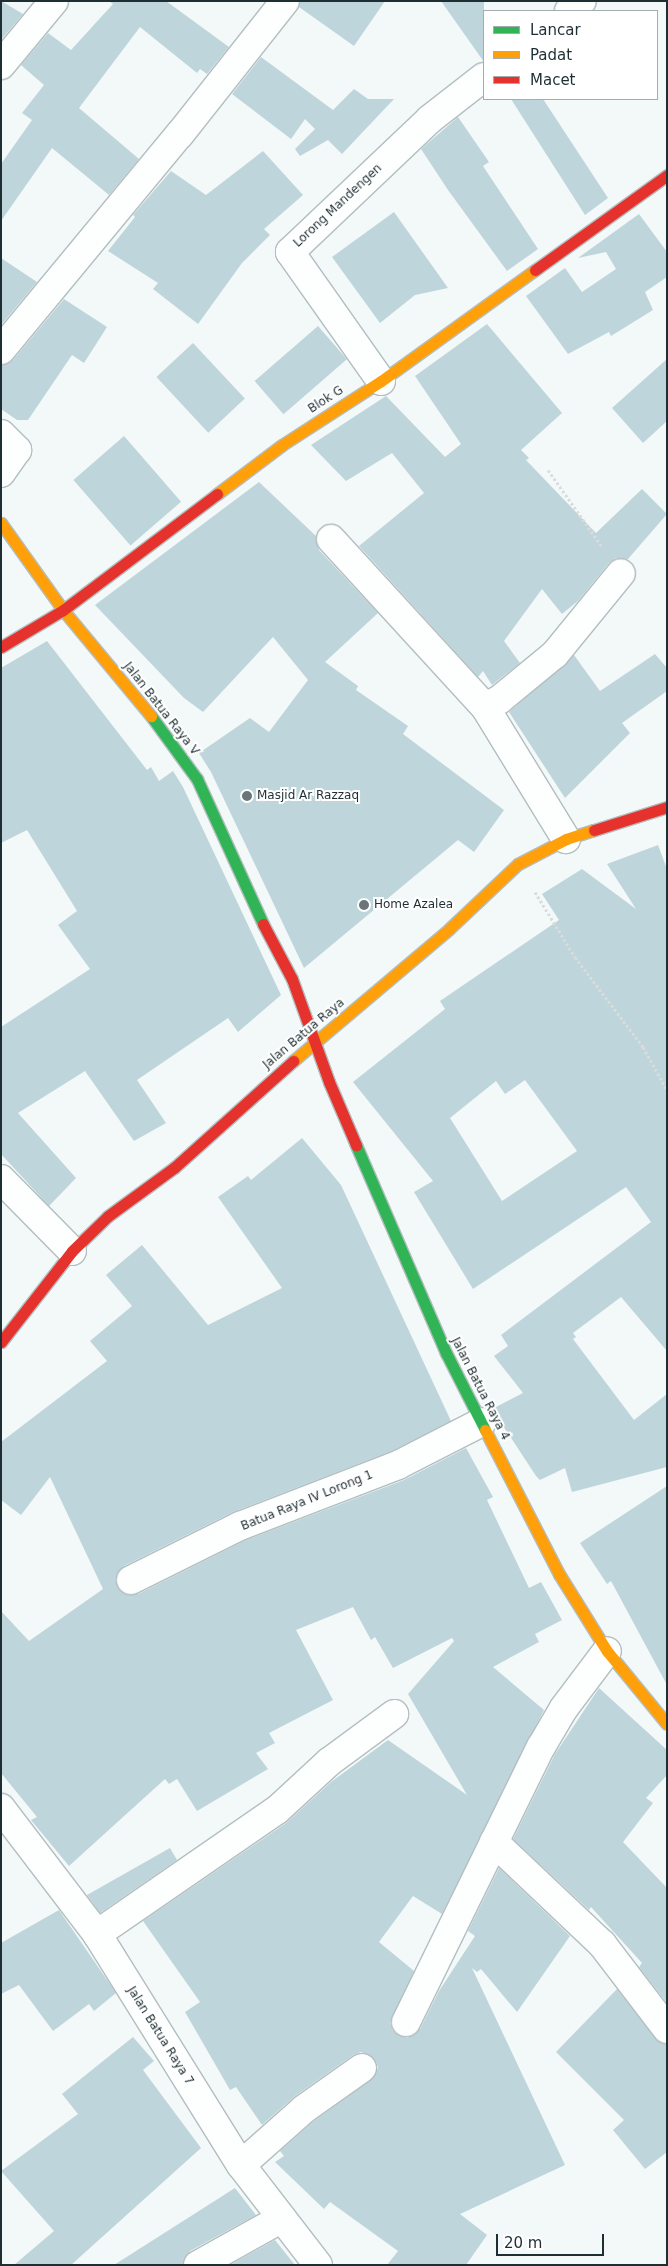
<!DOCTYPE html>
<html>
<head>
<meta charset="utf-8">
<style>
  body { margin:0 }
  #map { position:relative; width:668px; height:2266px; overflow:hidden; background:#f3f8f8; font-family:"DejaVu Sans",sans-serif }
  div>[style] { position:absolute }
  .building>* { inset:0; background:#bed6db; transform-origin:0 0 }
  .path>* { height:3px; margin-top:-1.5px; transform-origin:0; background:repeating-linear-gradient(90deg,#d9dbdc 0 2.5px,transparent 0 5px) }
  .roads { filter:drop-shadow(1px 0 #b3bec0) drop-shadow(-1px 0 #b3bec0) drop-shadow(0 1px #b3bec0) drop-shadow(0 -1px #b3bec0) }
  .street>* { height:28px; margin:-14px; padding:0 14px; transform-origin:14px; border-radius:14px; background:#fdfefe }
  .fast>* { height:11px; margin:-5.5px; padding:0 5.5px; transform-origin:5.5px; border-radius:5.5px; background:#30b455 }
  .slow>* { height:11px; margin:-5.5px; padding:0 5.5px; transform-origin:5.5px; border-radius:5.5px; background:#ff9f0a }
  .jam>* { height:11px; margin:-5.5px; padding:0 5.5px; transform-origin:5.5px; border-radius:5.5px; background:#e5322d }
  .dots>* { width:14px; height:14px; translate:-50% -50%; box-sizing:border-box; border:2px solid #fff; border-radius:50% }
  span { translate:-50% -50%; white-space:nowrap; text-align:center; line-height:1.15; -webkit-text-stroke:4px #fff; paint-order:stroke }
  .street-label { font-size:12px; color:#1e2f33 }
  .poi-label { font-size:12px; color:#1e2f33 }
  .left { translate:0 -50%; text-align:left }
  .frame { position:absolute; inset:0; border:2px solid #1e2f33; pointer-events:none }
  .legend { position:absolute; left:483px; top:10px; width:175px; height:90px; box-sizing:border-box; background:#fff; border:1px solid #a5acad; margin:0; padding:6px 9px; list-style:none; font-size:15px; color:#1e2f33 }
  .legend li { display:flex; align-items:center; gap:10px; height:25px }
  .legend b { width:25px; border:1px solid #a5acad }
  .scale { position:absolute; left:496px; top:2234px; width:108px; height:22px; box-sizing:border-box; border:2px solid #1e2f33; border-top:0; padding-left:6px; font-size:15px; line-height:18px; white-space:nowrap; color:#1e2f33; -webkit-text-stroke:4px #fff; paint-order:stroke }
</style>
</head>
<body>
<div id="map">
  <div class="building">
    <div style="clip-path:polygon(1px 1px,23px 14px,1px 40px)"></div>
    <div style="clip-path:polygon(109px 1px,166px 1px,229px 47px,207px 74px,200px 69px,197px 73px,140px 27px,79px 108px,139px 159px,109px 195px,52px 148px,1px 221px,1px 164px,32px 120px,22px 113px,44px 85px,21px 65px,48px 33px,71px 50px,113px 4px)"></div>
    <div style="clip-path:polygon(300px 1px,385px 1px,354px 46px,299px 7px)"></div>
    <div style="clip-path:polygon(441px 1px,484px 1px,484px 62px)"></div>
    <div style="clip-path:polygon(261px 57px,333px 110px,354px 89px,368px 99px,394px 99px,342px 154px,328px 140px,300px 156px,295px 149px,315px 129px,305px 119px,291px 139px,232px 94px)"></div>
    <div style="clip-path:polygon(511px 99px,543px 99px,608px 198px,585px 215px)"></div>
    <div style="clip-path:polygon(458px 117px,489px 162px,483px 166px,538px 249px,507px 271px,448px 190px,421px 149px)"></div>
    <div style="clip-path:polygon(263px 151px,303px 195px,264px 229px,270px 235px,242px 263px,198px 324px,153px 289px,158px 283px,108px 251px,135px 217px,133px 215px,171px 171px,206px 195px)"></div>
    <div style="clip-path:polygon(394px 212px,448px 288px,415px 295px,380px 323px,332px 257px)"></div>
    <div style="clip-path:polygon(639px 214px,667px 252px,667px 277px,645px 292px,653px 310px,611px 336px,609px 332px,568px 354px,526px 296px,565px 268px,582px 292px,616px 269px,606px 252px,578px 258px)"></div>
    <div style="clip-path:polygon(1px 258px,37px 282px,1px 325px)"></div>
    <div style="clip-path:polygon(64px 299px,107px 327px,84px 363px,72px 355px,28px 420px,17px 420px,1px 409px,1px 365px,13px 360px)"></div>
    <div style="clip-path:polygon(487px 324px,562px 413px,521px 450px,529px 458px,526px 460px,596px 533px,642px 489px,667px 514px,628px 559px,616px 558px,609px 563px,578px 601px,562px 614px,542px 589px,504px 641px,520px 663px,492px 685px,483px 671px,478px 677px,359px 546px,424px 493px,392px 453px,346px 481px,311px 445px,386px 396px,445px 457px,461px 444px,415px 376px)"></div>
    <div style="left:318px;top:326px;width:44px;height:84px;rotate:49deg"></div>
    <div style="left:193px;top:343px;width:76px;height:50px;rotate:47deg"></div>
    <div style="clip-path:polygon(667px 359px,667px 421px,643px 443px,612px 408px)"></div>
    <div style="left:124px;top:436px;width:87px;height:67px;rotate:49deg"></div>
    <div style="clip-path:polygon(259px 482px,316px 536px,319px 550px,378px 613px,325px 662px,358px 686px,356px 690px,408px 726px,403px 734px,504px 810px,474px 852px,458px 840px,304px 968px,211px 772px,199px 753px,250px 718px,269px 732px,308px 680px,273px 637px,203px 712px,184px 698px,95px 605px)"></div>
    <div style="clip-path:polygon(47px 641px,147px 770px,151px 767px,159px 781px,173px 771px,183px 787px,281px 995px,238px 1032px,228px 1018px,137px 1080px,166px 1123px,134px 1141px,85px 1071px,18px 1113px,76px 1178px,49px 1206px,1px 1154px,1px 1027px,90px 969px,58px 925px,77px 911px,27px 830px,1px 843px,1px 668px)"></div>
    <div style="clip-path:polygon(655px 654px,667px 668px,667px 691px,622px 723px,630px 733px,565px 798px,509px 712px,574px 655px,600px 691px)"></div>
    <div style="clip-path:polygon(evenodd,658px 845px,667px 869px,667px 1351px,621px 1297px,573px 1333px,576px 1337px,573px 1339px,634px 1420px,667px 1394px,667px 1467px,572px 1492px,565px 1468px,540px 1480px,536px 1476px,492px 1409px,523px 1393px,494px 1356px,508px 1346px,501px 1335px,651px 1222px,626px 1187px,473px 1289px,414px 1192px,433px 1181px,353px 1082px,445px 1009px,440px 1001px,559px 920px,542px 894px,582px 869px,636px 909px,607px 864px,658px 845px,525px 1080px,577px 1151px,502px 1201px,450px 1118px,496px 1081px,505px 1094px,525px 1080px)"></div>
    <div style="clip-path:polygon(302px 1138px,341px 1185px,451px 1421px,392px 1451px,233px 1512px,124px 1566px,115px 1580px,123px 1593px,138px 1594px,246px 1540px,404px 1480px,466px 1448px,493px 1497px,487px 1500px,529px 1588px,541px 1582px,562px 1620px,535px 1634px,539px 1642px,493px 1667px,544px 1710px,442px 1914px,413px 1896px,379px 1942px,414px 1971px,390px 2023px,393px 2031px,407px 2038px,420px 2029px,439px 1991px,475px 1936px,468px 1931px,499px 1868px,570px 1936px,517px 2012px,481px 1969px,477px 1972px,472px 1968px,565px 2165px,460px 2214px,487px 2235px,466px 2265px,387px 2265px,398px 2251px,330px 2202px,324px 2209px,275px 2162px,284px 2156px,280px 2151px,314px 2121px,371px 2080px,378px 2067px,374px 2059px,361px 2052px,353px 2055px,295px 2096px,262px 2125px,236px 2087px,230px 2090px,185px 2012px,200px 2002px,143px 1921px,286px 1823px,331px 1782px,388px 1740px,467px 1795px,408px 1694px,454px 1641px,452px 1638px,393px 1668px,375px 1637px,371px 1640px,353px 1607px,296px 1630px,333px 1700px,269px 1733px,275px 1743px,256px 1753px,268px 1769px,197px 1811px,177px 1779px,169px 1784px,165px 1779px,69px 1866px,31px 1820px,37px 1817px,1px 1773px,1px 1611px,29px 1641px,103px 1589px,50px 1477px,21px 1515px,1px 1500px,1px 1442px,107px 1361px,90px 1341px,132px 1306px,106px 1275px,142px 1245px,208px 1325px,282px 1288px,218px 1197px,248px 1176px,251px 1180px)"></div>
    <div style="clip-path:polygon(667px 1486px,667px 1685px,611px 1581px,607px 1584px,580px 1543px)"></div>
    <div style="clip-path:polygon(599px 1688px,667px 1750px,667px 1775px,646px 1798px,653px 1803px,623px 1842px,667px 1888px,667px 2003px,639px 1967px,642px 1963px,591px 1907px,589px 1910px,513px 1839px,555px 1754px)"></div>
    <div style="clip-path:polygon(170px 1848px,177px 1860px,100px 1913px,87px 1895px)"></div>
    <div style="clip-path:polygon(59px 1910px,116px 1993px,94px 2011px,89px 2004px,53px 2031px,19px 1985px,1px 1994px,1px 1943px)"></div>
    <div style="clip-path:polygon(617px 1989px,655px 2038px,667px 2044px,667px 2152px,645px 2169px,613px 2130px,624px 2120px,556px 2052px)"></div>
    <div style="clip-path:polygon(133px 2037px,154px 2061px,143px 2070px,201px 2148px,71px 2265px,14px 2265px,54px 2231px,1px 2171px,78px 2114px,62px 2094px)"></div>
    <div style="clip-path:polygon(235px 2188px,256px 2215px,190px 2251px,182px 2265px,114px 2265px)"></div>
    <div style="clip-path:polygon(275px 2240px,295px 2265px,230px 2265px)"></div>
  </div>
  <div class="path">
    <div style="left:548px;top:470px;width:95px;rotate:54.8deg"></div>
    <div style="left:535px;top:892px;width:76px;rotate:58.4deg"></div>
    <div style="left:575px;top:957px;width:113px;rotate:52.9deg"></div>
    <div style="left:643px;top:1047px;width:49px;rotate:60.8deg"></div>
  </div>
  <div class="roads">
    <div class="street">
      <div style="left:569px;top:11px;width:16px;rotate:-38deg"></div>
      <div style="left:1px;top:65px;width:83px;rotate:-50.4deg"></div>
      <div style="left:1px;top:350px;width:281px;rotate:-50.4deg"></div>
      <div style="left:180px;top:134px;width:169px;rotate:-51.7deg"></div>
      <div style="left:381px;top:381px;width:158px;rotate:-125.2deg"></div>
      <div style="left:290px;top:252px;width:193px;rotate:-43.5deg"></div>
      <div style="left:430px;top:119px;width:68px;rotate:-37.9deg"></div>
      <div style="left:1px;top:434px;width:23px;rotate:45deg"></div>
      <div style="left:17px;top:450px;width:28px;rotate:125deg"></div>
      <div style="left:331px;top:539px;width:228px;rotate:47.5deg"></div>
      <div style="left:485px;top:707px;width:155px;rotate:58.5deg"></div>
      <div style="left:485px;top:707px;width:16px;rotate:-27deg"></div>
      <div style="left:499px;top:700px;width:72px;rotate:-39.4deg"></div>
      <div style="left:555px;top:654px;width:104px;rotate:-50.8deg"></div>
      <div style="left:1px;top:1179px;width:101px;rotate:45.4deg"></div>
      <div style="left:131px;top:1580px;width:122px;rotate:-26.4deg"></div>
      <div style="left:240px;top:1526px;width:169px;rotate:-21.1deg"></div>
      <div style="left:398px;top:1465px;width:94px;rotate:-27.1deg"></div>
      <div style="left:1px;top:1808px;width:158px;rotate:52.7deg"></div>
      <div style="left:97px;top:1934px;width:272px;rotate:58.1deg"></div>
      <div style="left:241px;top:2165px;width:126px;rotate:52.4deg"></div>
      <div style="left:494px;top:1842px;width:149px;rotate:43.4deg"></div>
      <div style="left:602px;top:1944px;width:107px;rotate:52.6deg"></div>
      <div style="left:97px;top:1934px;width:219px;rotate:-34.6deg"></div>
      <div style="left:277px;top:1810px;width:71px;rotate:-42.7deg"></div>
      <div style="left:329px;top:1762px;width:81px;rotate:-36.4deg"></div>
      <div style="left:406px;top:2022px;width:306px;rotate:-63.9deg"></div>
      <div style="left:541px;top:1747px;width:45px;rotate:-59.5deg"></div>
      <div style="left:564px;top:1708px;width:71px;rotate:-53deg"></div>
      <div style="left:241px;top:2165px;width:84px;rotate:-41.6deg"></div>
      <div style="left:304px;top:2109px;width:71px;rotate:-35.3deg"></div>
      <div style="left:198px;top:2265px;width:96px;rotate:-29.2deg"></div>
    </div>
    <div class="fast">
      <div style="left:151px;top:716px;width:78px;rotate:53.9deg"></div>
      <div style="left:197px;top:779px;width:159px;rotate:65.5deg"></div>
      <div style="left:356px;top:1145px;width:227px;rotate:66.6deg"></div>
      <div style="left:446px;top:1353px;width:86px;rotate:63.1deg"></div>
    </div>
    <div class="slow">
      <div style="left:217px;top:494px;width:81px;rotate:-37deg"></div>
      <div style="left:282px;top:445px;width:118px;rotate:-32.9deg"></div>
      <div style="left:381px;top:381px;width:190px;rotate:-35.8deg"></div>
      <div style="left:1px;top:523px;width:107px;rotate:54.5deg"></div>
      <div style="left:63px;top:610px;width:138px;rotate:50.3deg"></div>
      <div style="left:293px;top:1061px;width:204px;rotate:-40.2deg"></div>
      <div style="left:449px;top:929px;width:95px;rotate:-43.3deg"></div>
      <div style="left:518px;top:864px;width:54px;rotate:-27.5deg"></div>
      <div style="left:566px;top:839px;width:29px;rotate:-18deg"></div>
      <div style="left:485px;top:1430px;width:162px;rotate:62.8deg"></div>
      <div style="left:559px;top:1574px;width:91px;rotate:58.1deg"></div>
      <div style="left:607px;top:1651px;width:94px;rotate:50.6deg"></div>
    </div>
    <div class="jam">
      <div style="left:535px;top:270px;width:163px;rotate:-35.7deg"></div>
      <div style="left:1px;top:647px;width:72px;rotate:-30.8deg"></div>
      <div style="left:63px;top:610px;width:193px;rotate:-37deg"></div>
      <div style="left:594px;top:830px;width:77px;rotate:-17.5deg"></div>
      <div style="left:263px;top:924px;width:62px;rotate:62.2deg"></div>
      <div style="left:292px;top:979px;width:109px;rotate:70.2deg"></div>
      <div style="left:329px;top:1082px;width:69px;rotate:66.8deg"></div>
      <div style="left:1px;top:1342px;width:115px;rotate:-52deg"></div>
      <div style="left:72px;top:1251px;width:50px;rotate:-44.2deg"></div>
      <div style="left:108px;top:1216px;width:83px;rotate:-36.2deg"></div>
      <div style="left:175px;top:1167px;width:159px;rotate:-41.9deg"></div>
    </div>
  </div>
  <div class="dots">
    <div style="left:247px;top:796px;background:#697578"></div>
    <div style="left:364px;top:905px;background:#697578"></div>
  </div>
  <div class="street-label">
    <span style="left:338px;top:206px;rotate:-43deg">Lorong Mandengen</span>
    <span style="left:326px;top:400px;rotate:-33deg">Blok G</span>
    <span style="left:161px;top:709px;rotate:52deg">Jalan Batua Raya V</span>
    <span style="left:304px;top:1034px;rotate:-40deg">Jalan Batua Raya</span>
    <span style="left:480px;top:1389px;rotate:63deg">Jalan Batua Raya 4</span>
    <span style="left:307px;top:1501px;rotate:-22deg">Batua Raya IV Lorong 1</span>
    <span style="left:160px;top:2036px;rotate:58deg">Jalan Batua Raya 7</span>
  </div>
  <div class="poi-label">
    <span class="left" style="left:257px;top:796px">Masjid Ar Razzaq</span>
    <span class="left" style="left:374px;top:905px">Home Azalea</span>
  </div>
  <div class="frame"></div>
  <ul class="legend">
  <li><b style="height:6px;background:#30b455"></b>Lancar</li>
  <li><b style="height:6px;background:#ff9f0a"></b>Padat</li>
  <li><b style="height:6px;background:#e5322d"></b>Macet</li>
  </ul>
  <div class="scale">20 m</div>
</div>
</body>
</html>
